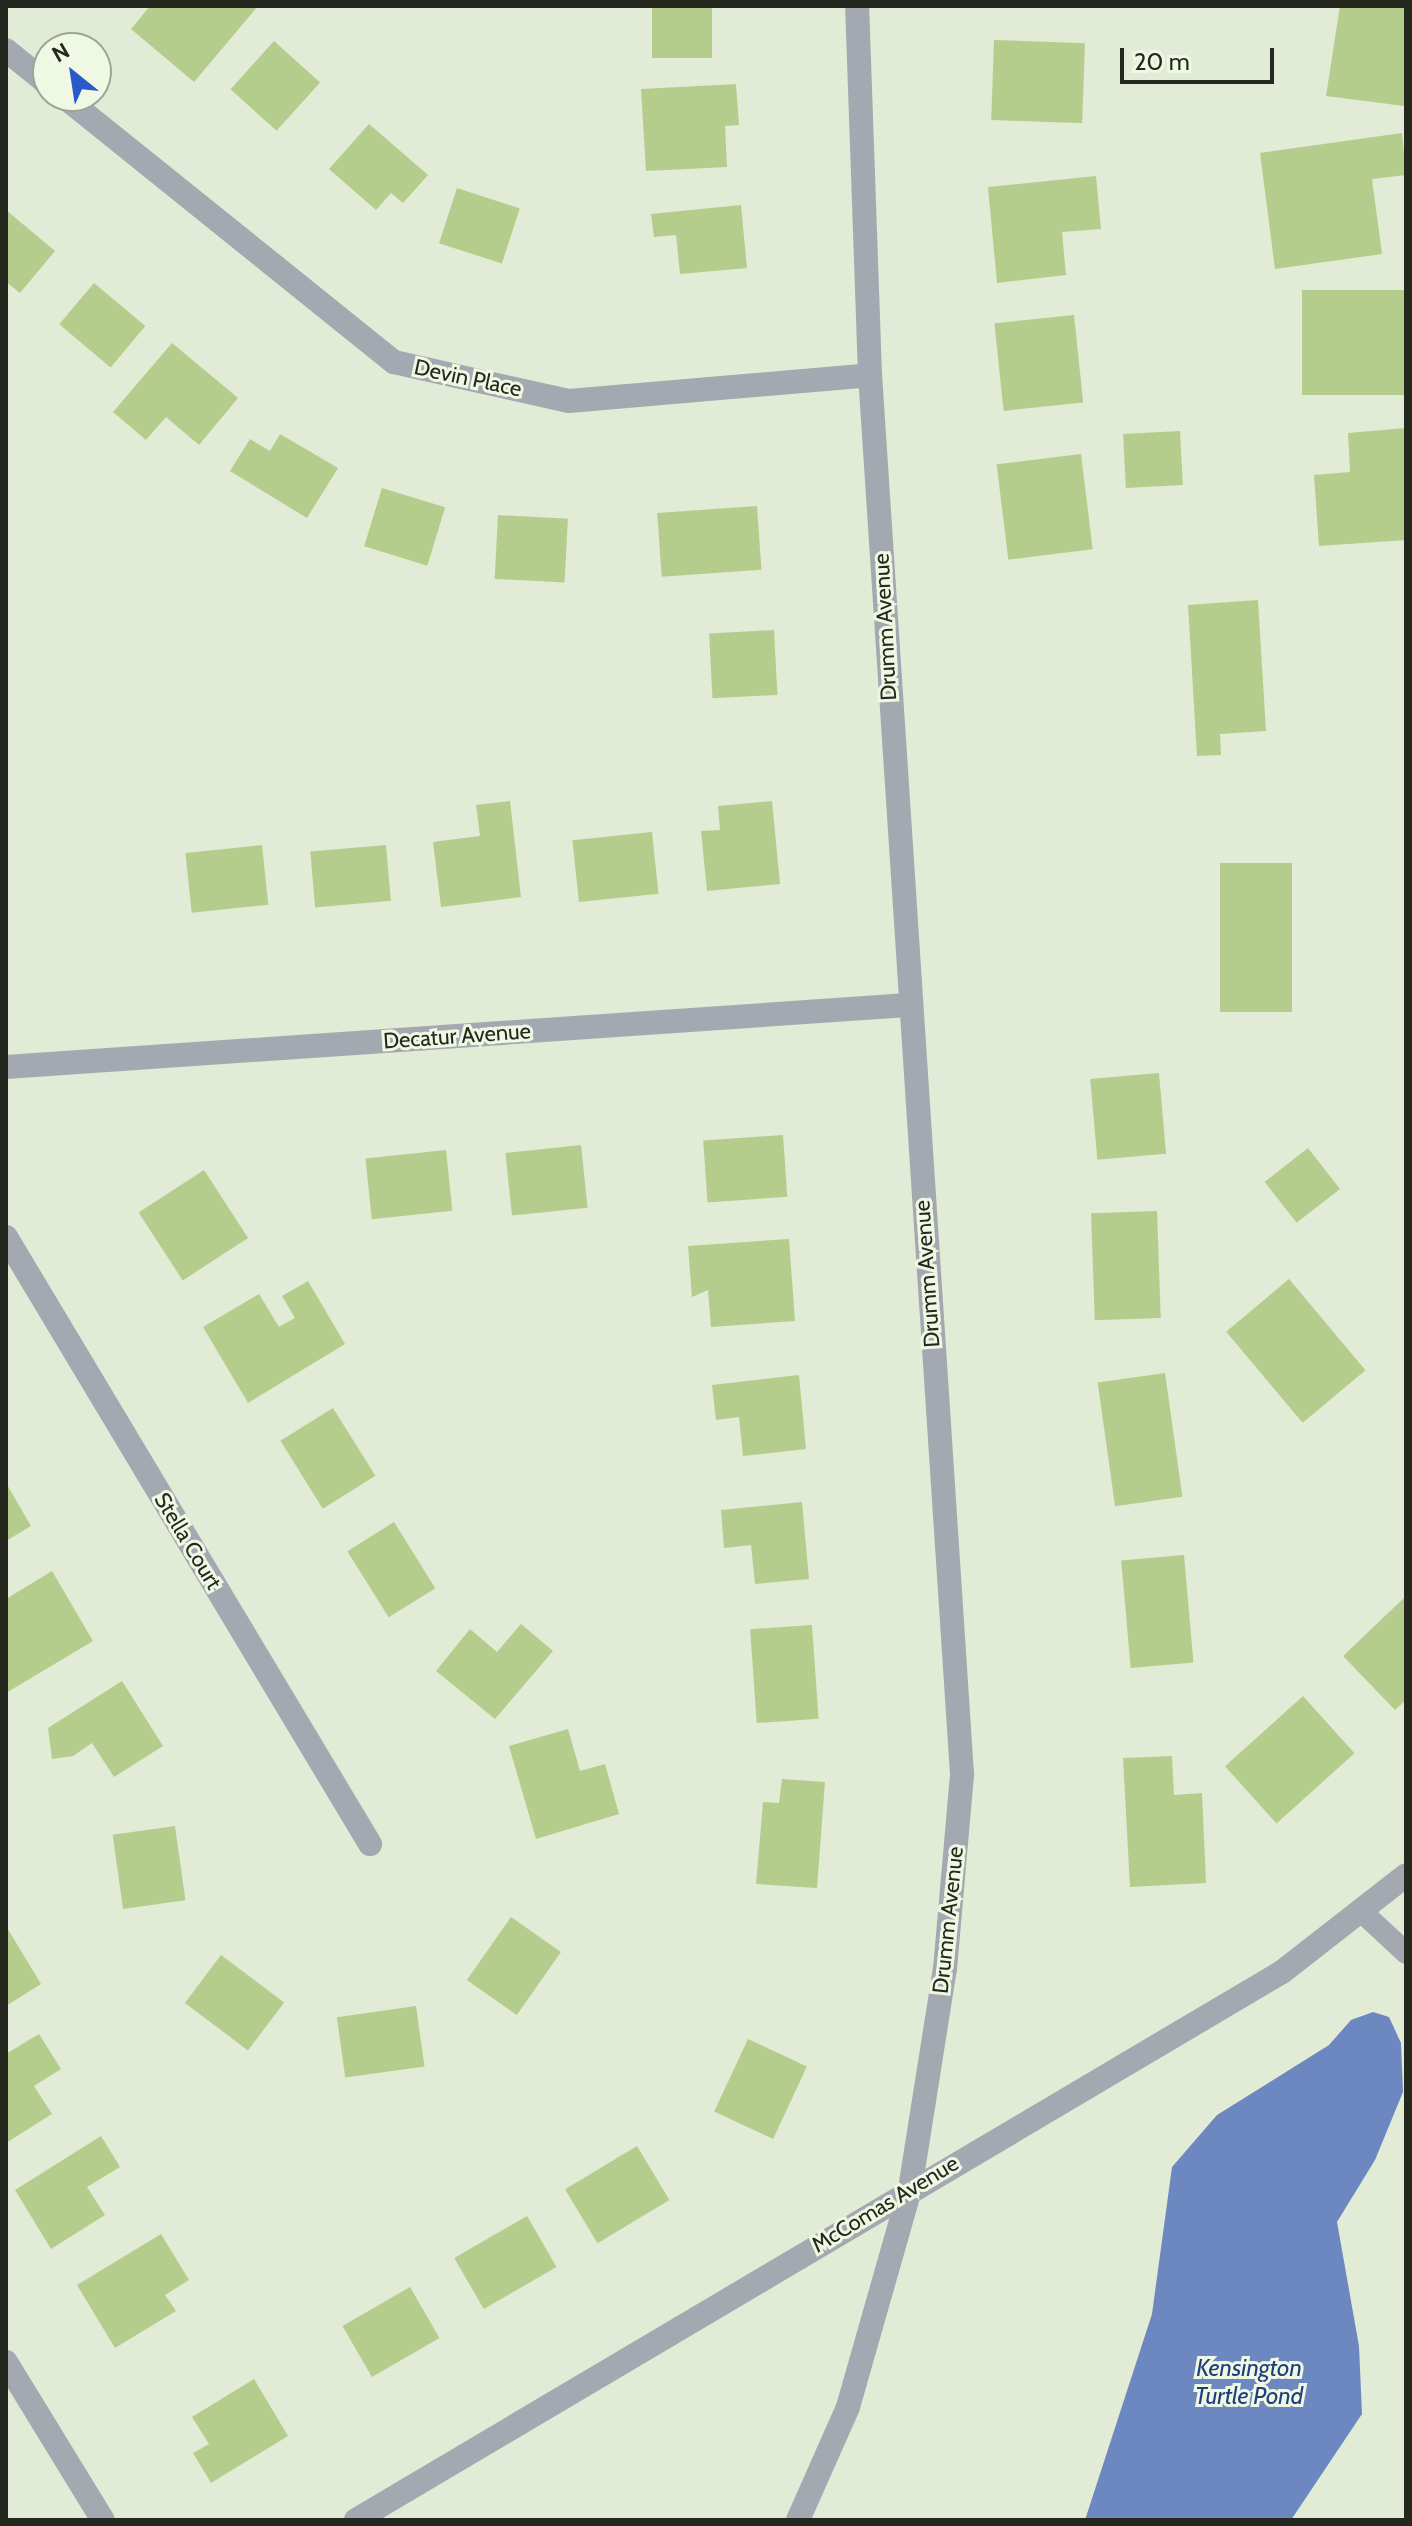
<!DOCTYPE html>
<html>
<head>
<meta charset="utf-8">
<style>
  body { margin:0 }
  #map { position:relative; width:1412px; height:2526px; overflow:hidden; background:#e2ebd5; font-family:Cabin,sans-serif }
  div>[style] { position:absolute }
  .water>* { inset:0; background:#6d88c0 }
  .building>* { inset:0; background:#b5cd8c; transform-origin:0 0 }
  .service>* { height:22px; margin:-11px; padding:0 11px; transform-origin:11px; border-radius:11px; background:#a4a8b1 }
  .minor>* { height:24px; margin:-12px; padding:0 12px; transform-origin:12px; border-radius:12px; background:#a4a8b1 }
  span { translate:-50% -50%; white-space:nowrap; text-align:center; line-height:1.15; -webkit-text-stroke:6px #eff8e2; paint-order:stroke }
  .street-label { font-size:22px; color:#24281f }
  .water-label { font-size:24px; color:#1f3d81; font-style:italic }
  .frame { position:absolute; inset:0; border:8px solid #24281f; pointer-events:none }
  .north { position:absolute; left:32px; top:32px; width:80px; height:80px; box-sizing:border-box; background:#eff8e2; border:2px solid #9ea594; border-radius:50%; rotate:330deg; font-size:22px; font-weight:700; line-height:32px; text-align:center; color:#24281f }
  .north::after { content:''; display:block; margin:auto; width:28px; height:36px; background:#2a59c8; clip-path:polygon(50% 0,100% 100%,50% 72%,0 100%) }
  .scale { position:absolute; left:1120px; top:48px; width:154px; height:36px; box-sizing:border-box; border:4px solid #24281f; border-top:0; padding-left:10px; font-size:24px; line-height:28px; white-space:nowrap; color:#24281f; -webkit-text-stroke:6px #eff8e2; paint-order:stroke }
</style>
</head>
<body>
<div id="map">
  <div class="water">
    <div style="clip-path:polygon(1373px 2012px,1389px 2017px,1401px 2043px,1403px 2092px,1375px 2160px,1337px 2222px,1359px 2346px,1362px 2414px,1291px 2520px,1085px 2520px,1152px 2314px,1172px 2167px,1217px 2115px,1329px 2045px,1351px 2020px)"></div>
  </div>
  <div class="building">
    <div style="clip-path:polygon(150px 6px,258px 6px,194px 82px,131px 29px)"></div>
    <div style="left:652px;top:6px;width:60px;height:52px"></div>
    <div style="clip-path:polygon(1340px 6px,1406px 6px,1404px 106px,1326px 96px)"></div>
    <div style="left:994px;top:40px;width:91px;height:80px;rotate:2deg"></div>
    <div style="left:274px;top:41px;width:62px;height:65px;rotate:42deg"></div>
    <div style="clip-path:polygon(736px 84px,739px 125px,725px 126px,727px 167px,646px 171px,641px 89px)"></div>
    <div style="clip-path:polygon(369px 124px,428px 175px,403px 203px,391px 193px,376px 210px,329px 169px)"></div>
    <div style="clip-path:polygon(1402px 133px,1406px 175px,1372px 179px,1382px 254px,1275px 269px,1260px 153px)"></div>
    <div style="clip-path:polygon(1096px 176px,1101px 229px,1062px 232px,1066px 275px,997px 283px,988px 187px)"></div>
    <div style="left:457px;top:188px;width:66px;height:58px;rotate:18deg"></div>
    <div style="clip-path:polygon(741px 205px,747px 268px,680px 274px,676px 235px,654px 237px,651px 214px)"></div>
    <div style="clip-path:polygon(6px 210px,55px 251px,20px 293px,6px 282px)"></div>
    <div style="left:94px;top:283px;width:67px;height:54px;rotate:40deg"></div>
    <div style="left:1406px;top:290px;width:105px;height:104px;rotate:90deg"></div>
    <div style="left:1074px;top:315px;width:88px;height:80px;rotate:84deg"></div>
    <div style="clip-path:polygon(172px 343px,238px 398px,199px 445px,166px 417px,146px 440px,113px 412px)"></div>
    <div style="clip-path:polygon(1406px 428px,1406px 540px,1319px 546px,1314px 475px,1350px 472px,1348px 433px)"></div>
    <div style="left:1180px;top:431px;width:54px;height:57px;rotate:87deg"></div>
    <div style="clip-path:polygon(280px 434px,338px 468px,307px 518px,230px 471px,250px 439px,270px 451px)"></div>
    <div style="left:1081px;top:454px;width:96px;height:85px;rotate:83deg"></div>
    <div style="left:382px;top:488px;width:66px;height:61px;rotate:17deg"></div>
    <div style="left:757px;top:506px;width:64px;height:100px;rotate:86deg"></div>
    <div style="left:498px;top:515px;width:70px;height:64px;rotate:3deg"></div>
    <div style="clip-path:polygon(1258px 600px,1266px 731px,1220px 734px,1221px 755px,1197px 756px,1188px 605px)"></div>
    <div style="left:774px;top:630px;width:65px;height:65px;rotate:87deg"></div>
    <div style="clip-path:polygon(510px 801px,521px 897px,441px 907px,433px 842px,480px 836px,476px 805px)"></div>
    <div style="clip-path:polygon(772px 801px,780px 884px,707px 891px,701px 831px,720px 830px,718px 806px)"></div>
    <div style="left:652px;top:832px;width:62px;height:80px;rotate:84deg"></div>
    <div style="left:262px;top:845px;width:60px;height:77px;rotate:84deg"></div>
    <div style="left:386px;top:845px;width:56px;height:76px;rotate:85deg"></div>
    <div style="left:1292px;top:863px;width:149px;height:72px;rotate:90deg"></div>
    <div style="left:1159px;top:1073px;width:81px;height:69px;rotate:85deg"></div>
    <div style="left:783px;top:1135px;width:62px;height:80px;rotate:86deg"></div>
    <div style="left:581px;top:1145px;width:63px;height:76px;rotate:84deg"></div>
    <div style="left:1308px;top:1148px;width:52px;height:55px;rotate:52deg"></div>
    <div style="left:446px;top:1150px;width:61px;height:81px;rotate:84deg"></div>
    <div style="left:204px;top:1170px;width:81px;height:78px;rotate:57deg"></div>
    <div style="left:1157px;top:1211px;width:107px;height:66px;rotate:88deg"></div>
    <div style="clip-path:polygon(789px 1239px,795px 1321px,711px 1327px,708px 1290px,692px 1297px,688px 1246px)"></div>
    <div style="left:1289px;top:1279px;width:119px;height:82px;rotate:50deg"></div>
    <div style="clip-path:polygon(308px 1281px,345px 1344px,248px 1403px,203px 1327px,259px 1294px,279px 1327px,295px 1318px,282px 1296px)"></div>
    <div style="left:1165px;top:1373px;width:125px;height:68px;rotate:82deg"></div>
    <div style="clip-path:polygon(799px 1375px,806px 1449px,743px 1456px,739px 1417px,716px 1420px,712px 1385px)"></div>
    <div style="left:333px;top:1408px;width:80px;height:62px;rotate:58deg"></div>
    <div style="clip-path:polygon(6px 1483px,31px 1526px,6px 1541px)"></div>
    <div style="clip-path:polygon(802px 1502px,809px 1579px,755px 1584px,751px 1545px,724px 1548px,721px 1510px)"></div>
    <div style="left:394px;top:1522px;width:78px;height:55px;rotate:58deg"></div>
    <div style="left:1184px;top:1555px;width:108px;height:63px;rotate:85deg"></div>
    <div style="clip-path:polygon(52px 1571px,93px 1641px,6px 1693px,6px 1599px)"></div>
    <div style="clip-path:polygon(1406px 1596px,1406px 1700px,1395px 1710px,1343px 1656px)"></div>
    <div style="clip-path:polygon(521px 1624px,553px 1651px,495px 1719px,436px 1671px,470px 1629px,497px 1652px)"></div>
    <div style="left:812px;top:1625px;width:94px;height:62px;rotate:86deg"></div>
    <div style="clip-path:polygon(122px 1681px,163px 1746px,114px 1777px,92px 1743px,73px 1756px,52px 1759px,48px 1728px)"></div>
    <div style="left:1303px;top:1696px;width:77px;height:105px;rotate:48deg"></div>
    <div style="clip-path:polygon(568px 1729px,580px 1771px,605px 1764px,619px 1814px,536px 1839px,509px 1746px)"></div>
    <div style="clip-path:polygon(1172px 1756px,1174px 1795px,1202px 1793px,1206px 1883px,1130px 1887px,1123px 1758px)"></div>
    <div style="clip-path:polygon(782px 1779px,825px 1782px,817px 1888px,756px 1884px,763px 1802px,779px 1803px)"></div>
    <div style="left:175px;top:1826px;width:75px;height:63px;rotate:82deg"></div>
    <div style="left:511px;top:1917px;width:61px;height:77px;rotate:35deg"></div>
    <div style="clip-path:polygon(6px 1926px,41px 1984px,6px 2006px)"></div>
    <div style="left:221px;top:1955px;width:79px;height:60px;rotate:37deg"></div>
    <div style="left:416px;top:2006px;width:61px;height:80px;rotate:82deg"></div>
    <div style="clip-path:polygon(39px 2034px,61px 2069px,34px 2086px,52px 2114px,6px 2143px,6px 2054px)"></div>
    <div style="left:748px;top:2039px;width:65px;height:80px;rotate:25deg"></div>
    <div style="clip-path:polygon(101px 2136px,120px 2167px,87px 2187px,105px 2215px,51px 2249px,15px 2190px)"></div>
    <div style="left:637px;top:2146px;width:63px;height:84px;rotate:59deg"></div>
    <div style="left:527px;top:2216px;width:59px;height:84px;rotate:60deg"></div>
    <div style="clip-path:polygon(161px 2234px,189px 2280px,165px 2295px,176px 2311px,115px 2348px,77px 2285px)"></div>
    <div style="left:410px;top:2287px;width:59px;height:78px;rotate:60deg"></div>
    <div style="clip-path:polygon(254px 2379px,288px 2436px,211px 2483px,193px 2453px,209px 2444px,192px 2417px)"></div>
  </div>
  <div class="service">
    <div style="left:1361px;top:1911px;width:62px;rotate:43deg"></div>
  </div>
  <div class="minor">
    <div style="left:6px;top:50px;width:54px;rotate:39deg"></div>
    <div style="left:63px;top:96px;width:425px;rotate:38.8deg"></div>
    <div style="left:394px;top:362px;width:179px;rotate:12.6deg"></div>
    <div style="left:569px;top:401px;width:302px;rotate:-4.9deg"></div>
    <div style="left:6px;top:1067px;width:904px;rotate:-3.93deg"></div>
    <div style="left:6px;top:1237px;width:708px;rotate:59.05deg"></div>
    <div style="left:6px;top:2362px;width:185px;rotate:58.5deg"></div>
    <div style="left:356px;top:2520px;width:1076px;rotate:-30.62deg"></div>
    <div style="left:1282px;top:1972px;width:157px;rotate:-38deg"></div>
    <div style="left:798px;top:2520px;width:124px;rotate:-66.1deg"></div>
    <div style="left:848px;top:2407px;width:227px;rotate:-74.1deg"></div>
    <div style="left:910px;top:2189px;width:223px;rotate:-81deg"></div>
    <div style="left:945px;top:1969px;width:196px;rotate:-85deg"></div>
    <div style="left:962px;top:1774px;width:1402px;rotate:-93.76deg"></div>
    <div style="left:870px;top:375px;width:369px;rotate:-92deg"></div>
  </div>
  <div class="street-label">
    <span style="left:468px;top:378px;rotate:12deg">Devin Place</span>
    <span style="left:885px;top:627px;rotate:-93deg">Drumm Avenue</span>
    <span style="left:457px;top:1036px;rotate:-4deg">Decatur Avenue</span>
    <span style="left:927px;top:1274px;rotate:-94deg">Drumm Avenue</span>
    <span style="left:188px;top:1541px;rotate:59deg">Stella Court</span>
    <span style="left:948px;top:1920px;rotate:-84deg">Drumm Avenue</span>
    <span style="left:885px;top:2204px;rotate:-31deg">McComas Avenue</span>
  </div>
  <div class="water-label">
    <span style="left:1249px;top:2382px">Kensington<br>Turtle Pond</span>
  </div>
  <div class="frame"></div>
  <div class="north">N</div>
  <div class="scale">20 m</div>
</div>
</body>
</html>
